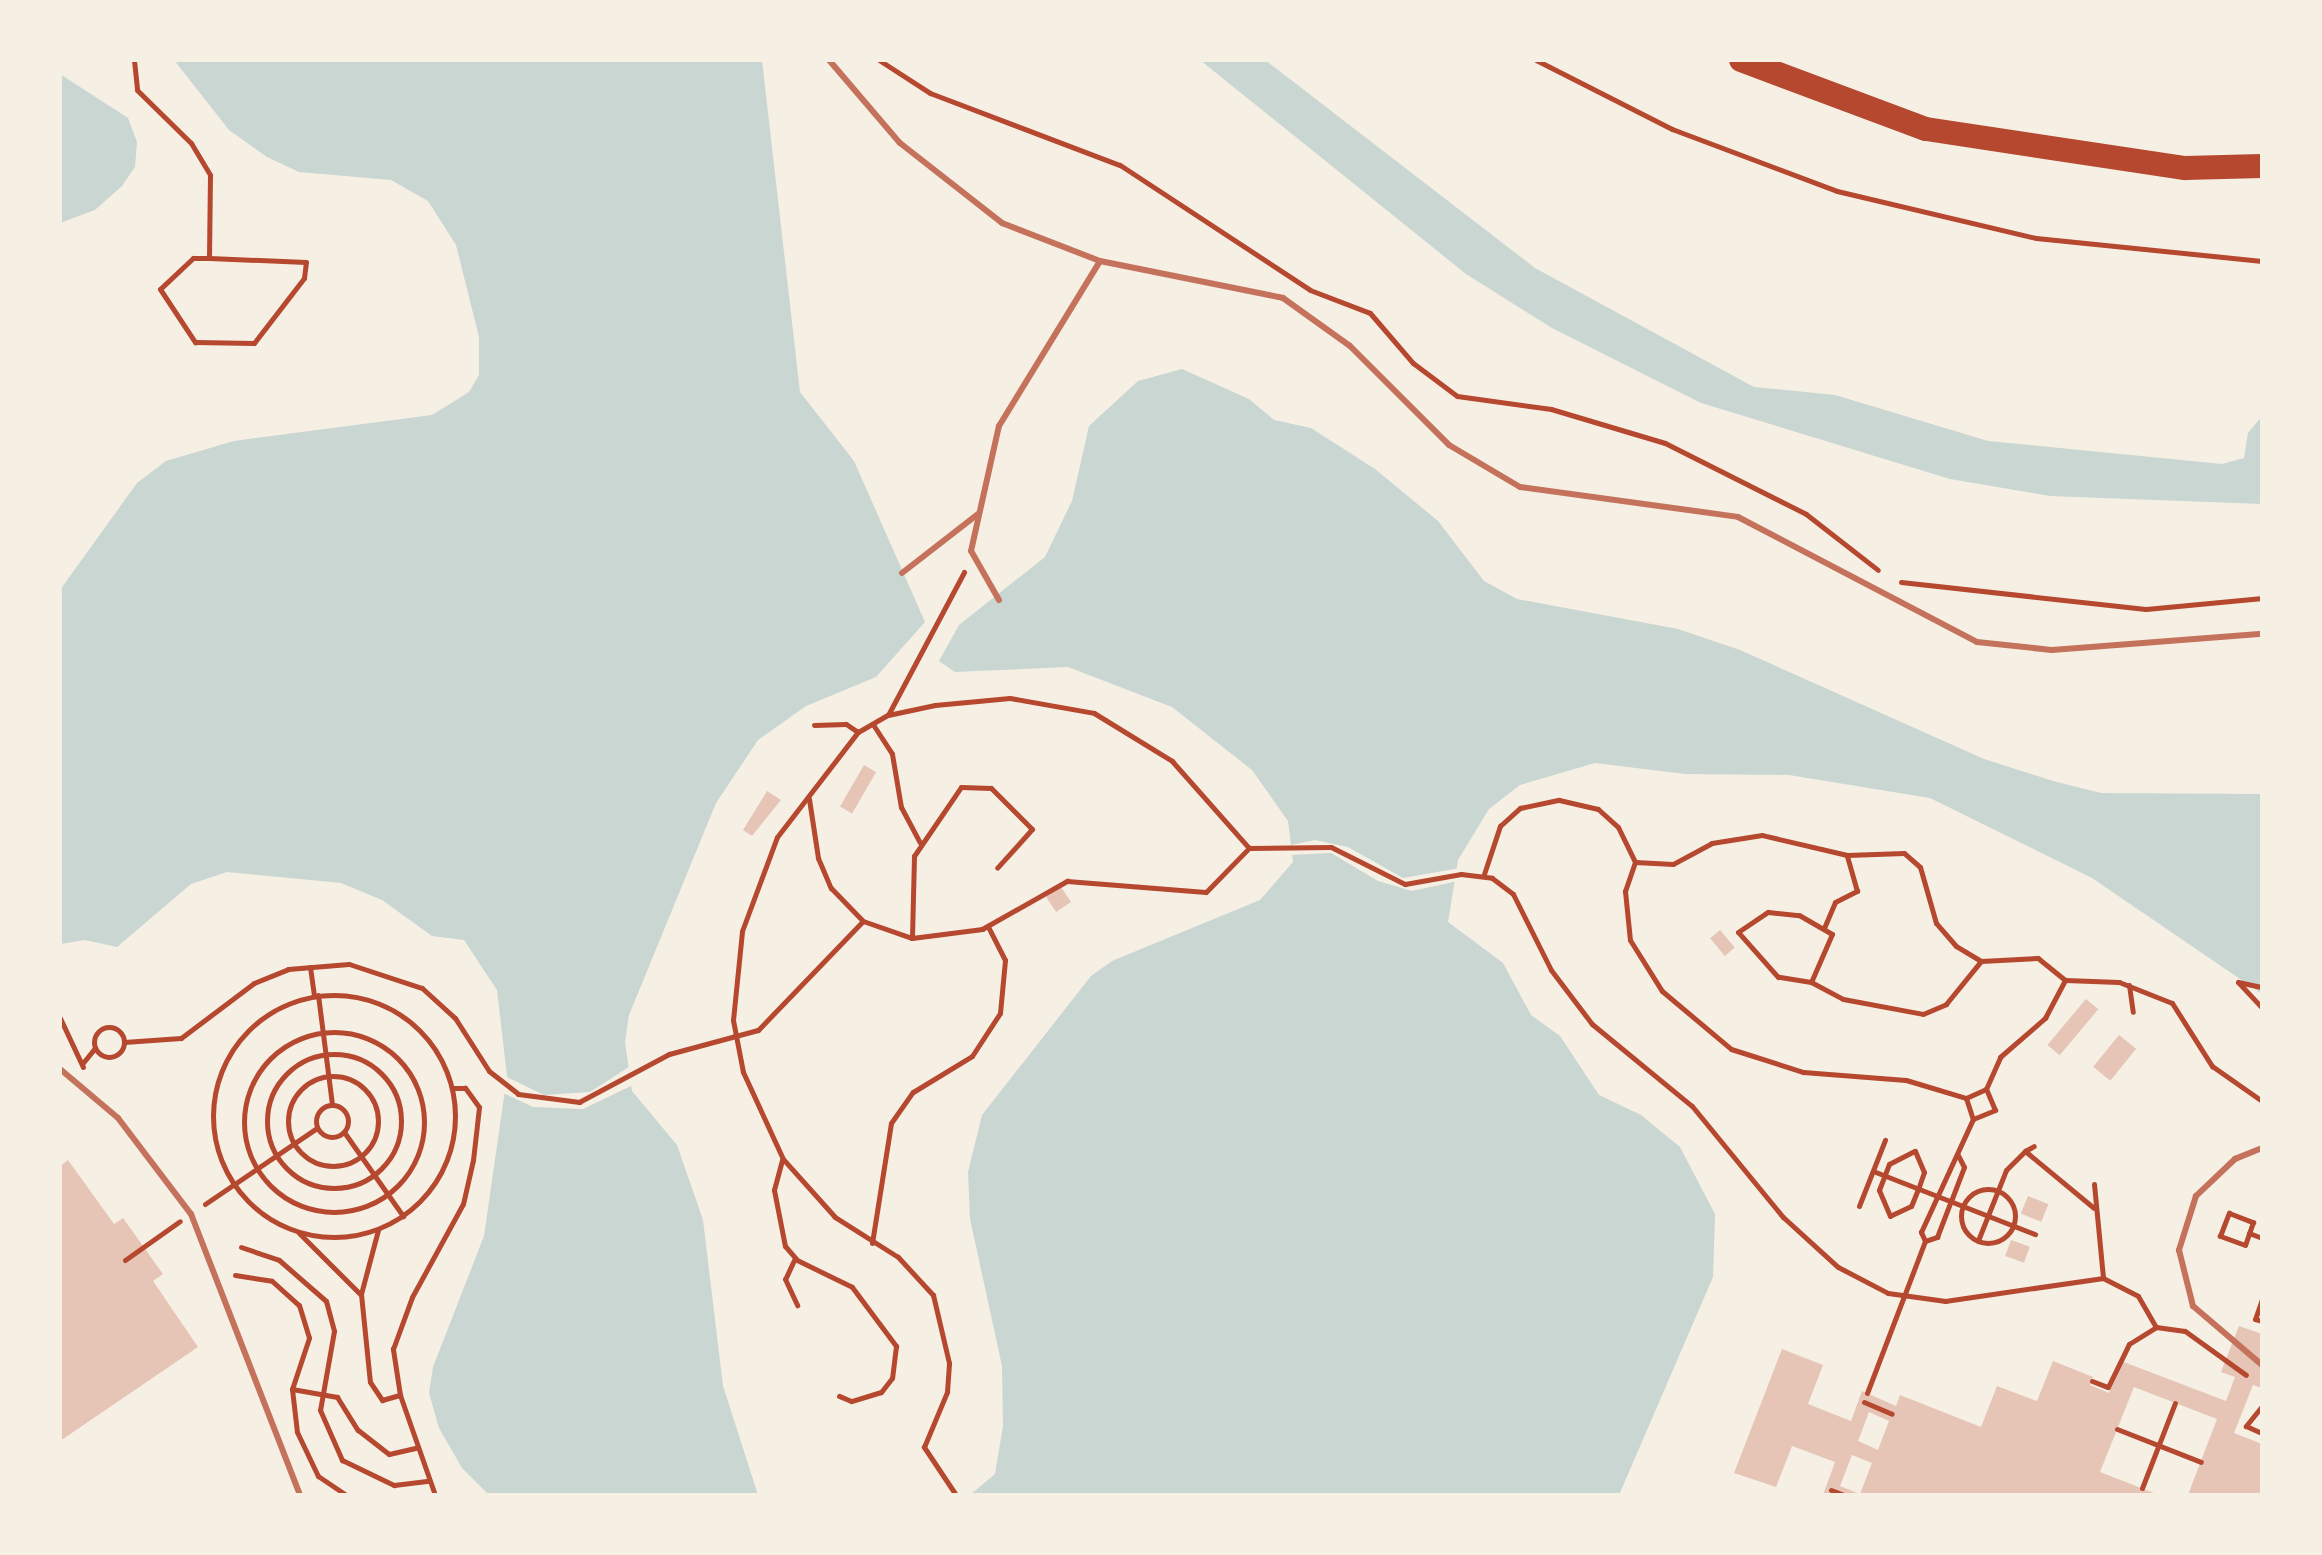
<!DOCTYPE html>
<html>
<head>
<meta charset="utf-8">
<style>
  body { margin:0 }
  #map { position:relative; width:2322px; height:1555px; overflow:hidden; background:#f6efe4; font-family:"PT Serif",serif }
  div>[style] { position:absolute }
  .water>* { inset:0; background:#c9d6d2 }
  .pier>* { inset:0; background:#f6efe4 }
  .building>* { inset:0; background:#e6c5b7; transform-origin:0 0 }
  .path>* { height:5px; margin:-2.5px; padding:0 2.5px; transform-origin:2.5px; border-radius:2.5px; background:#b5482f }
  .path>.ring { margin:-2.5px; padding:0; box-sizing:content-box; background:none; border:5px solid #b5482f; border-radius:50% }
  .service>* { height:6px; margin:-3px; padding:0 3px; transform-origin:3px; border-radius:3px; background:#c5725c }
  .motorway>* { height:24px; margin:-12px; padding:0 12px; transform-origin:12px; border-radius:12px; background:#b5482f }
  span { translate:-50% -50%; white-space:nowrap; text-align:center; line-height:1.15; -webkit-text-stroke:8px #f6efe4; paint-order:stroke }
  .frame { position:absolute; inset:0; border:62px solid #f6efe4; pointer-events:none }
</style>
</head>
<body>
<div id="map">
  <div class="water">
    <div style="clip-path:polygon(174px 60px,762px 60px,800px 392px,854px 461px,925px 622px,876px 677px,806px 706px,758px 740px,716px 803px,629px 1015px,625px 1042px,632px 1091px,677px 1145px,703px 1220px,723px 1386px,758px 1495px,489px 1495px,462px 1468px,439px 1428px,429px 1393px,433px 1367px,484px 1236px,507px 1076px,497px 990px,464px 940px,432px 936px,382px 900px,341px 883px,227px 872px,191px 884px,117px 947px,85px 940px,60px 944px,60px 590px,137px 483px,166px 461px,234px 441px,432px 415px,469px 392px,479px 375px,479px 337px,456px 245px,428px 201px,391px 180px,299px 172px,267px 157px,229px 130px)"></div>
    <div style="clip-path:polygon(1200px 60px,1265px 60px,1535px 268px,1754px 387px,1835px 395px,1988px 441px,2222px 464px,2244px 458px,2248px 433px,2262px 416px,2262px 504px,2050px 496px,1950px 479px,1701px 403px,1552px 328px,1466px 274px)"></div>
    <div style="clip-path:polygon(60px 74px,128px 118px,137px 142px,135px 167px,122px 186px,95px 210px,60px 223px)"></div>
    <div style="clip-path:polygon(1182px 369px,1249px 399px,1274px 420px,1311px 428px,1375px 469px,1438px 521px,1484px 581px,1517px 599px,1678px 629px,1740px 650px,1984px 759px,2053px 781px,2101px 793px,2262px 794px,2262px 994px,2092px 878px,1930px 798px,1789px 775px,1685px 774px,1595px 763px,1520px 785px,1489px 809px,1458px 860px,1448px 922px,1503px 963px,1531px 1015px,1560px 1036px,1599px 1095px,1641px 1115px,1680px 1147px,1715px 1214px,1713px 1277px,1619px 1495px,970px 1495px,995px 1474px,1003px 1426px,1002px 1366px,970px 1219px,968px 1172px,982px 1115px,1091px 976px,1112px 961px,1260px 900px,1293px 862px,1288px 821px,1252px 770px,1172px 707px,1068px 667px,955px 672px,939px 661px,959px 625px,1045px 557px,1072px 501px,1089px 426px,1138px 381px)"></div>
  </div>
  <div class="pier">
    <div style="clip-path:polygon(1315px 840px,1348px 847px,1403px 878px,1460px 868px,1458px 881px,1412px 891px,1378px 881px,1331px 853px,1290px 855px,1291px 845px)"></div>
    <div style="clip-path:polygon(632px 1065px,631px 1086px,583px 1109px,533px 1107px,501px 1092px,503px 1075px,544px 1095px,590px 1092px)"></div>
  </div>
  <div class="building">
    <div style="left:864px;top:765px;width:14px;height:48px;rotate:30deg"></div>
    <div style="clip-path:polygon(767px 791px,781px 800px,752px 836px,743px 830px)"></div>
    <div style="left:1061px;top:887px;width:18px;height:18px;rotate:56deg"></div>
    <div style="left:1720px;top:930px;width:23px;height:13px;rotate:50deg"></div>
    <div style="left:2086px;top:999px;width:16px;height:60px;rotate:40deg"></div>
    <div style="left:2119px;top:1035px;width:22px;height:41px;rotate:39deg"></div>
    <div style="clip-path:polygon(68px 1160px,114px 1224px,123px 1218px,163px 1274px,153px 1281px,198px 1347px,60px 1441px,60px 1166px)"></div>
    <div style="left:2028px;top:1196px;width:22px;height:19px;rotate:22deg"></div>
    <div style="left:2011px;top:1240px;width:20px;height:17px;rotate:20deg"></div>
    <div style="clip-path:polygon(evenodd,2239px 1326px,2262px 1334px,2262px 1388px,2253px 1385px,2234px 1433px,2262px 1444px,2262px 1495px,2188px 1495px,2217px 1419px,2134px 1387px,2100px 1472px,2159px 1495px,1823px 1495px,1835px 1462px,1792px 1446px,1776px 1487px,1734px 1473px,1782px 1349px,1823px 1365px,1808px 1404px,1851px 1421px,1862px 1391px,1896px 1406px,1900px 1395px,1981px 1427px,1997px 1386px,2037px 1401px,2053px 1361px,2093px 1377px,2090px 1385px,2109px 1393px,2121px 1361px,2226px 1401px,2235px 1377px,2221px 1372px,2239px 1326px,1869px 1412px,1889px 1421px,1878px 1450px,1858px 1441px,1869px 1412px,2239px 1326px,1852px 1455px,1872px 1463px,1860px 1494px,1840px 1486px,1852px 1455px)"></div>
  </div>
  <div class="path">
    <div style="left:134px;top:60px;width:30px;rotate:84deg"></div>
    <div style="left:137px;top:90px;width:76px;rotate:44.5deg"></div>
    <div style="left:191px;top:143px;width:37px;rotate:59deg"></div>
    <div style="left:210px;top:175px;width:83px;rotate:90.7deg"></div>
    <div style="left:209px;top:258px;width:16px;rotate:180deg"></div>
    <div style="left:193px;top:258px;width:45px;rotate:136.8deg"></div>
    <div style="left:160px;top:289px;width:64px;rotate:56.6deg"></div>
    <div style="left:195px;top:342px;width:59px;rotate:1deg"></div>
    <div style="left:254px;top:343px;width:82px;rotate:-52.4deg"></div>
    <div style="left:304px;top:278px;width:16px;rotate:-83deg"></div>
    <div style="left:306px;top:262px;width:97px;rotate:-177.6deg"></div>
    <div style="left:879px;top:60px;width:61px;rotate:32.9deg"></div>
    <div style="left:930px;top:93px;width:203px;rotate:20.8deg"></div>
    <div style="left:1120px;top:165px;width:227px;rotate:33.3deg"></div>
    <div style="left:1310px;top:290px;width:64px;rotate:21deg"></div>
    <div style="left:1370px;top:313px;width:66px;rotate:49.3deg"></div>
    <div style="left:1413px;top:363px;width:55px;rotate:36.9deg"></div>
    <div style="left:1457px;top:396px;width:95px;rotate:7.9deg"></div>
    <div style="left:1551px;top:409px;width:119px;rotate:16.6deg"></div>
    <div style="left:1665px;top:443px;width:158px;rotate:26.7deg"></div>
    <div style="left:1806px;top:514px;width:91px;rotate:37.9deg"></div>
    <div style="left:1536px;top:60px;width:153px;rotate:26.9deg"></div>
    <div style="left:1672px;top:129px;width:176px;rotate:20.6deg"></div>
    <div style="left:1837px;top:191px;width:204px;rotate:13.3deg"></div>
    <div style="left:2036px;top:238px;width:227px;rotate:5.8deg"></div>
    <div style="left:1901px;top:582px;width:246px;rotate:6.3deg"></div>
    <div style="left:2146px;top:609px;width:117px;rotate:-5.4deg"></div>
    <div style="left:888px;top:715px;width:162px;rotate:-62deg"></div>
    <div style="left:814px;top:725px;width:32px;rotate:-2deg"></div>
    <div style="left:846px;top:724px;width:14px;rotate:34deg"></div>
    <div style="left:874px;top:726px;width:33px;rotate:57deg"></div>
    <div style="left:892px;top:754px;width:54px;rotate:80.4deg"></div>
    <div style="left:901px;top:807px;width:40px;rotate:62deg"></div>
    <div style="left:809px;top:799px;width:60px;rotate:81.3deg"></div>
    <div style="left:818px;top:858px;width:33px;rotate:67deg"></div>
    <div style="left:831px;top:888px;width:46px;rotate:45.9deg"></div>
    <div style="left:863px;top:921px;width:52px;rotate:19.1deg"></div>
    <div style="left:912px;top:938px;width:71px;rotate:-7.3deg"></div>
    <div style="left:982px;top:929px;width:98px;rotate:-29.5deg"></div>
    <div style="left:1067px;top:881px;width:139px;rotate:4.5deg"></div>
    <div style="left:1206px;top:892px;width:62px;rotate:-45.7deg"></div>
    <div style="left:1484px;top:874px;width:51px;rotate:-71.6deg"></div>
    <div style="left:1500px;top:826px;width:27px;rotate:-42deg"></div>
    <div style="left:1520px;top:808px;width:40px;rotate:-12deg"></div>
    <div style="left:1559px;top:800px;width:40px;rotate:13deg"></div>
    <div style="left:1598px;top:809px;width:27px;rotate:42deg"></div>
    <div style="left:1618px;top:827px;width:39px;rotate:64deg"></div>
    <div style="left:1635px;top:862px;width:31px;rotate:109deg"></div>
    <div style="left:1625px;top:891px;width:49px;rotate:84.2deg"></div>
    <div style="left:1630px;top:940px;width:60px;rotate:57.9deg"></div>
    <div style="left:1662px;top:991px;width:90px;rotate:40deg"></div>
    <div style="left:1731px;top:1049px;width:76px;rotate:17.7deg"></div>
    <div style="left:1803px;top:1072px;width:103px;rotate:4.4deg"></div>
    <div style="left:1906px;top:1080px;width:63px;rotate:16.7deg"></div>
    <div style="left:1966px;top:1098px;width:22px;rotate:-24deg"></div>
    <div style="left:1986px;top:1089px;width:35px;rotate:-66deg"></div>
    <div style="left:2000px;top:1057px;width:60px;rotate:-40.9deg"></div>
    <div style="left:2045px;top:1018px;width:43px;rotate:-62.2deg"></div>
    <div style="left:2065px;top:980px;width:35px;rotate:-141deg"></div>
    <div style="left:2038px;top:958px;width:57px;rotate:177deg"></div>
    <div style="left:1981px;top:961px;width:29px;rotate:-149deg"></div>
    <div style="left:1956px;top:946px;width:30px;rotate:-131deg"></div>
    <div style="left:1936px;top:923px;width:58px;rotate:-105.9deg"></div>
    <div style="left:1920px;top:867px;width:21px;rotate:-139deg"></div>
    <div style="left:1904px;top:853px;width:57px;rotate:178deg"></div>
    <div style="left:1847px;top:855px;width:87px;rotate:-166.8deg"></div>
    <div style="left:1762px;top:835px;width:51px;rotate:170.9deg"></div>
    <div style="left:1712px;top:843px;width:44px;rotate:151.7deg"></div>
    <div style="left:1673px;top:864px;width:38px;rotate:-177deg"></div>
    <div style="left:1824px;top:928px;width:28px;rotate:-67deg"></div>
    <div style="left:1835px;top:902px;width:25px;rotate:-27deg"></div>
    <div style="left:1857px;top:891px;width:37px;rotate:-106deg"></div>
    <div style="left:912px;top:938px;width:82px;rotate:-88.6deg"></div>
    <div style="left:914px;top:856px;width:83px;rotate:-55.7deg"></div>
    <div style="left:961px;top:787px;width:30px;rotate:2deg"></div>
    <div style="left:991px;top:788px;width:58px;rotate:45deg"></div>
    <div style="left:1032px;top:829px;width:52px;rotate:131.9deg"></div>
    <div style="left:310px;top:967px;width:28px;rotate:82deg"></div>
    <div style="left:2065px;top:980px;width:54px;rotate:2.1deg"></div>
    <div style="left:2119px;top:982px;width:57px;rotate:21.6deg"></div>
    <div style="left:2172px;top:1003px;width:75px;rotate:57.6deg"></div>
    <div style="left:2212px;top:1066px;width:61px;rotate:35deg"></div>
    <div style="left:1811px;top:982px;width:33px;rotate:-171deg"></div>
    <div style="left:1778px;top:977px;width:60px;rotate:-131.6deg"></div>
    <div style="left:1738px;top:932px;width:36px;rotate:-34deg"></div>
    <div style="left:1768px;top:912px;width:31px;rotate:6deg"></div>
    <div style="left:1799px;top:915px;width:38px;rotate:30deg"></div>
    <div style="left:1832px;top:934px;width:52px;rotate:113.6deg"></div>
    <div style="left:1811px;top:982px;width:36px;rotate:28deg"></div>
    <div style="left:1843px;top:999px;width:81px;rotate:10.6deg"></div>
    <div style="left:1923px;top:1014px;width:25px;rotate:-23deg"></div>
    <div style="left:1946px;top:1004px;width:55px;rotate:-50.9deg"></div>
    <div style="left:2238px;top:982px;width:35px;rotate:47deg"></div>
    <div style="left:2238px;top:982px;width:25px;rotate:12deg"></div>
    <div style="left:2129px;top:985px;width:27px;rotate:82deg"></div>
    <div class="ring" style="left:213px;top:995px;width:237px;height:237px"></div>
    <div style="left:318px;top:995px;width:110px;rotate:82.7deg"></div>
    <div style="left:60px;top:1018px;width:54px;rotate:64.9deg"></div>
    <div class="ring" style="left:94px;top:1027px;width:25px;height:25px"></div>
    <div class="ring" style="left:244px;top:1032px;width:175px;height:175px"></div>
    <div style="left:124px;top:1042px;width:57px;rotate:-4deg"></div>
    <div style="left:181px;top:1038px;width:91px;rotate:-37deg"></div>
    <div style="left:254px;top:983px;width:37px;rotate:-22deg"></div>
    <div style="left:288px;top:969px;width:61px;rotate:-4.7deg"></div>
    <div style="left:349px;top:964px;width:77px;rotate:18.2deg"></div>
    <div style="left:422px;top:988px;width:45px;rotate:42.3deg"></div>
    <div style="left:455px;top:1018px;width:63px;rotate:57.3deg"></div>
    <div style="left:489px;top:1071px;width:37px;rotate:38deg"></div>
    <div style="left:518px;top:1094px;width:62px;rotate:7.5deg"></div>
    <div style="left:579px;top:1102px;width:102px;rotate:-28.1deg"></div>
    <div style="left:669px;top:1054px;width:92px;rotate:-15.1deg"></div>
    <div style="left:758px;top:1030px;width:151px;rotate:-46.1deg"></div>
    <div class="ring" style="left:267px;top:1054px;width:129px;height:129px"></div>
    <div style="left:82px;top:1064px;width:21px;rotate:-51deg"></div>
    <div class="ring" style="left:288px;top:1076px;width:85px;height:85px"></div>
    <div style="left:1966px;top:1098px;width:22px;rotate:72deg"></div>
    <div style="left:1973px;top:1119px;width:24px;rotate:-22deg"></div>
    <div style="left:1995px;top:1110px;width:23px;rotate:-113deg"></div>
    <div class="ring" style="left:316px;top:1105px;width:27px;height:27px"></div>
    <div style="left:344px;top:1132px;width:103px;rotate:54.9deg"></div>
    <div style="left:1915px;top:1151px;width:23px;rotate:67deg"></div>
    <div style="left:1924px;top:1172px;width:18px;rotate:109deg"></div>
    <div style="left:1918px;top:1189px;width:18px;rotate:112deg"></div>
    <div style="left:1911px;top:1206px;width:23px;rotate:155deg"></div>
    <div style="left:1890px;top:1216px;width:28px;rotate:-113deg"></div>
    <div style="left:1879px;top:1190px;width:28px;rotate:-69deg"></div>
    <div style="left:1889px;top:1164px;width:29px;rotate:-27deg"></div>
    <div style="left:2025px;top:1151px;width:10px;rotate:-29deg"></div>
    <div style="left:782px;top:1160px;width:31px;rotate:105deg"></div>
    <div style="left:774px;top:1190px;width:57px;rotate:78.9deg"></div>
    <div style="left:785px;top:1246px;width:18px;rotate:49deg"></div>
    <div style="left:797px;top:1260px;width:61px;rotate:26.1deg"></div>
    <div style="left:852px;top:1287px;width:74px;rotate:53.3deg"></div>
    <div style="left:896px;top:1346px;width:32px;rotate:97deg"></div>
    <div style="left:892px;top:1378px;width:18px;rotate:128deg"></div>
    <div style="left:881px;top:1392px;width:31px;rotate:163deg"></div>
    <div style="left:851px;top:1401px;width:13px;rotate:-157deg"></div>
    <div style="left:1873px;top:1171px;width:174px;rotate:21.3deg"></div>
    <div style="left:2094px;top:1184px;width:94px;rotate:84.5deg"></div>
    <div class="ring" style="left:1961px;top:1189px;width:49px;height:49px"></div>
    <div style="left:205px;top:1204px;width:135px;rotate:-34.2deg"></div>
    <div style="left:1859px;top:1206px;width:71px;rotate:-68.5deg"></div>
    <div style="left:2229px;top:1213px;width:26px;rotate:21deg"></div>
    <div style="left:2253px;top:1222px;width:24px;rotate:109deg"></div>
    <div style="left:2245px;top:1245px;width:27px;rotate:-160deg"></div>
    <div style="left:2220px;top:1236px;width:25px;rotate:-69deg"></div>
    <div style="left:378px;top:1230px;width:66px;rotate:104.9deg"></div>
    <div style="left:361px;top:1294px;width:88px;rotate:84.2deg"></div>
    <div style="left:370px;top:1382px;width:22px;rotate:56deg"></div>
    <div style="left:382px;top:1400px;width:19px;rotate:-16deg"></div>
    <div style="left:299px;top:1233px;width:86px;rotate:45deg"></div>
    <div style="left:2249px;top:1233px;width:14px;rotate:21deg"></div>
    <div style="left:1979px;top:1238px;width:73px;rotate:-68.3deg"></div>
    <div style="left:2006px;top:1170px;width:27px;rotate:-45deg"></div>
    <div style="left:2025px;top:1151px;width:89px;rotate:39.6deg"></div>
    <div style="left:1925px;top:1241px;width:10px;rotate:-114deg"></div>
    <div style="left:1921px;top:1232px;width:124px;rotate:-65.3deg"></div>
    <div style="left:872px;top:1243px;width:121px;rotate:-81deg"></div>
    <div style="left:891px;top:1123px;width:38px;rotate:-55deg"></div>
    <div style="left:913px;top:1092px;width:69px;rotate:-31.4deg"></div>
    <div style="left:972px;top:1056px;width:51px;rotate:-56.9deg"></div>
    <div style="left:1000px;top:1013px;width:53px;rotate:-84.6deg"></div>
    <div style="left:1005px;top:960px;width:38px;rotate:-117deg"></div>
    <div style="left:241px;top:1247px;width:40px;rotate:18.9deg"></div>
    <div style="left:279px;top:1260px;width:62px;rotate:41.1deg"></div>
    <div style="left:326px;top:1301px;width:31px;rotate:75deg"></div>
    <div style="left:334px;top:1331px;width:80px;rotate:100deg"></div>
    <div style="left:320px;top:1410px;width:55px;rotate:66.3deg"></div>
    <div style="left:342px;top:1460px;width:58px;rotate:25.7deg"></div>
    <div style="left:394px;top:1485px;width:35px;rotate:-7deg"></div>
    <div style="left:795px;top:1258px;width:23px;rotate:115deg"></div>
    <div style="left:785px;top:1279px;width:29px;rotate:65deg"></div>
    <div style="left:125px;top:1260px;width:67px;rotate:-35.3deg"></div>
    <div style="left:235px;top:1275px;width:37px;rotate:9deg"></div>
    <div style="left:272px;top:1281px;width:36px;rotate:42deg"></div>
    <div style="left:299px;top:1305px;width:34px;rotate:73deg"></div>
    <div style="left:309px;top:1338px;width:54px;rotate:108.4deg"></div>
    <div style="left:292px;top:1389px;width:43px;rotate:83.4deg"></div>
    <div style="left:297px;top:1432px;width:49px;rotate:64.5deg"></div>
    <div style="left:318px;top:1476px;width:34px;rotate:34deg"></div>
    <div style="left:2262px;top:1299px;width:21px;rotate:109deg"></div>
    <div style="left:2255px;top:1319px;width:7px;rotate:16deg"></div>
    <div style="left:2092px;top:1381px;width:17px;rotate:21deg"></div>
    <div style="left:2108px;top:1387px;width:48px;rotate:-64deg"></div>
    <div style="left:2129px;top:1344px;width:32px;rotate:-32deg"></div>
    <div style="left:2156px;top:1327px;width:29px;rotate:8deg"></div>
    <div style="left:2185px;top:1331px;width:75px;rotate:35.8deg"></div>
    <div style="left:292px;top:1389px;width:46px;rotate:10.1deg"></div>
    <div style="left:337px;top:1397px;width:39px;rotate:58deg"></div>
    <div style="left:358px;top:1430px;width:39px;rotate:38deg"></div>
    <div style="left:389px;top:1454px;width:28px;rotate:-13deg"></div>
    <div style="left:1867px;top:1393px;width:163px;rotate:-69.1deg"></div>
    <div style="left:1925px;top:1241px;width:13px;rotate:-18deg"></div>
    <div style="left:1937px;top:1237px;width:39px;rotate:-69deg"></div>
    <div style="left:1951px;top:1201px;width:36px;rotate:-69deg"></div>
    <div style="left:1964px;top:1167px;width:13px;rotate:-117deg"></div>
    <div style="left:1864px;top:1402px;width:30px;rotate:23deg"></div>
    <div style="left:2262px;top:1406px;width:26px;rotate:129deg"></div>
    <div style="left:2246px;top:1426px;width:17px;rotate:24deg"></div>
    <div style="left:2117px;top:1429px;width:90px;rotate:21.4deg"></div>
    <div style="left:2142px;top:1488px;width:91px;rotate:-68.8deg"></div>
    <div style="left:1831px;top:1490px;width:14px;rotate:21deg"></div>
    <div style="left:435px;top:1495px;width:106px;rotate:-109.3deg"></div>
    <div style="left:400px;top:1395px;width:47px;rotate:-98.7deg"></div>
    <div style="left:393px;top:1349px;width:55px;rotate:-69.9deg"></div>
    <div style="left:412px;top:1297px;width:106px;rotate:-61.3deg"></div>
    <div style="left:463px;top:1204px;width:45px;rotate:-77.2deg"></div>
    <div style="left:473px;top:1160px;width:53px;rotate:-83.5deg"></div>
    <div style="left:479px;top:1107px;width:24px;rotate:-126deg"></div>
    <div style="left:465px;top:1088px;width:12px;rotate:180deg"></div>
    <div style="left:956px;top:1495px;width:58px;rotate:-123.7deg"></div>
    <div style="left:924px;top:1447px;width:60px;rotate:-67.3deg"></div>
    <div style="left:947px;top:1392px;width:29px;rotate:-86deg"></div>
    <div style="left:949px;top:1363px;width:70px;rotate:-103.2deg"></div>
    <div style="left:933px;top:1295px;width:52px;rotate:-132.6deg"></div>
    <div style="left:898px;top:1257px;width:75px;rotate:-147.6deg"></div>
    <div style="left:835px;top:1217px;width:78px;rotate:-131.9deg"></div>
    <div style="left:783px;top:1159px;width:96px;rotate:-114.7deg"></div>
    <div style="left:743px;top:1072px;width:53px;rotate:-100.9deg"></div>
    <div style="left:733px;top:1020px;width:89px;rotate:-84.2deg"></div>
    <div style="left:742px;top:931px;width:100px;rotate:-69.6deg"></div>
    <div style="left:777px;top:837px;width:133px;rotate:-52.4deg"></div>
    <div style="left:858px;top:732px;width:34px;rotate:-30deg"></div>
    <div style="left:888px;top:715px;width:48px;rotate:-12deg"></div>
    <div style="left:935px;top:705px;width:75px;rotate:-5.3deg"></div>
    <div style="left:1010px;top:698px;width:85px;rotate:10.1deg"></div>
    <div style="left:1094px;top:713px;width:92px;rotate:31.6deg"></div>
    <div style="left:1172px;top:761px;width:116px;rotate:48.5deg"></div>
    <div style="left:1249px;top:848px;width:82px;rotate:-0.7deg"></div>
    <div style="left:1331px;top:847px;width:83px;rotate:26.6deg"></div>
    <div style="left:1405px;top:884px;width:57px;rotate:-10.1deg"></div>
    <div style="left:1461px;top:874px;width:31px;rotate:7deg"></div>
    <div style="left:1492px;top:878px;width:26px;rotate:37deg"></div>
    <div style="left:1513px;top:894px;width:85px;rotate:63.4deg"></div>
    <div style="left:1551px;top:970px;width:68px;rotate:52.8deg"></div>
    <div style="left:1592px;top:1024px;width:129px;rotate:39.4deg"></div>
    <div style="left:1692px;top:1106px;width:144px;rotate:50.7deg"></div>
    <div style="left:1783px;top:1217px;width:74px;rotate:42.3deg"></div>
    <div style="left:1838px;top:1267px;width:56px;rotate:27.5deg"></div>
    <div style="left:1888px;top:1293px;width:58px;rotate:8deg"></div>
    <div style="left:1945px;top:1301px;width:160px;rotate:-8.3deg"></div>
    <div style="left:2103px;top:1278px;width:39px;rotate:27deg"></div>
    <div style="left:2138px;top:1296px;width:36px;rotate:60deg"></div>
  </div>
  <div class="service">
    <div style="left:829px;top:60px;width:109px;rotate:49.5deg"></div>
    <div style="left:900px;top:143px;width:130px;rotate:38.1deg"></div>
    <div style="left:1002px;top:223px;width:105px;rotate:21.2deg"></div>
    <div style="left:1100px;top:261px;width:187px;rotate:11.4deg"></div>
    <div style="left:1283px;top:298px;width:82px;rotate:35.6deg"></div>
    <div style="left:1350px;top:346px;width:140px;rotate:45deg"></div>
    <div style="left:1449px;top:445px;width:82px;rotate:30.6deg"></div>
    <div style="left:1520px;top:487px;width:220px;rotate:7.8deg"></div>
    <div style="left:1738px;top:517px;width:270px;rotate:27.6deg"></div>
    <div style="left:1977px;top:642px;width:75px;rotate:6.1deg"></div>
    <div style="left:2052px;top:650px;width:211px;rotate:-4.4deg"></div>
    <div style="left:902px;top:573px;width:96px;rotate:-37.8deg"></div>
    <div style="left:999px;top:600px;width:56px;rotate:-119.7deg"></div>
    <div style="left:971px;top:551px;width:128px;rotate:-77.4deg"></div>
    <div style="left:999px;top:426px;width:193px;rotate:-58.5deg"></div>
    <div style="left:60px;top:1069px;width:76px;rotate:40.2deg"></div>
    <div style="left:118px;top:1118px;width:121px;rotate:52.8deg"></div>
    <div style="left:191px;top:1214px;width:301px;rotate:68.8deg"></div>
    <div style="left:2262px;top:1148px;width:29px;rotate:158deg"></div>
    <div style="left:2235px;top:1159px;width:54px;rotate:136.5deg"></div>
    <div style="left:2196px;top:1196px;width:57px;rotate:107.5deg"></div>
    <div style="left:2179px;top:1250px;width:58px;rotate:76deg"></div>
    <div style="left:2193px;top:1306px;width:91px;rotate:40.5deg"></div>
  </div>
  <div class="motorway">
    <div style="left:1741px;top:60px;width:197px;rotate:20.5deg"></div>
    <div style="left:1926px;top:129px;width:262px;rotate:8.6deg"></div>
    <div style="left:2185px;top:168px;width:77px;rotate:-1.5deg"></div>
  </div>
  <div class="frame"></div>
</div>
</body>
</html>
